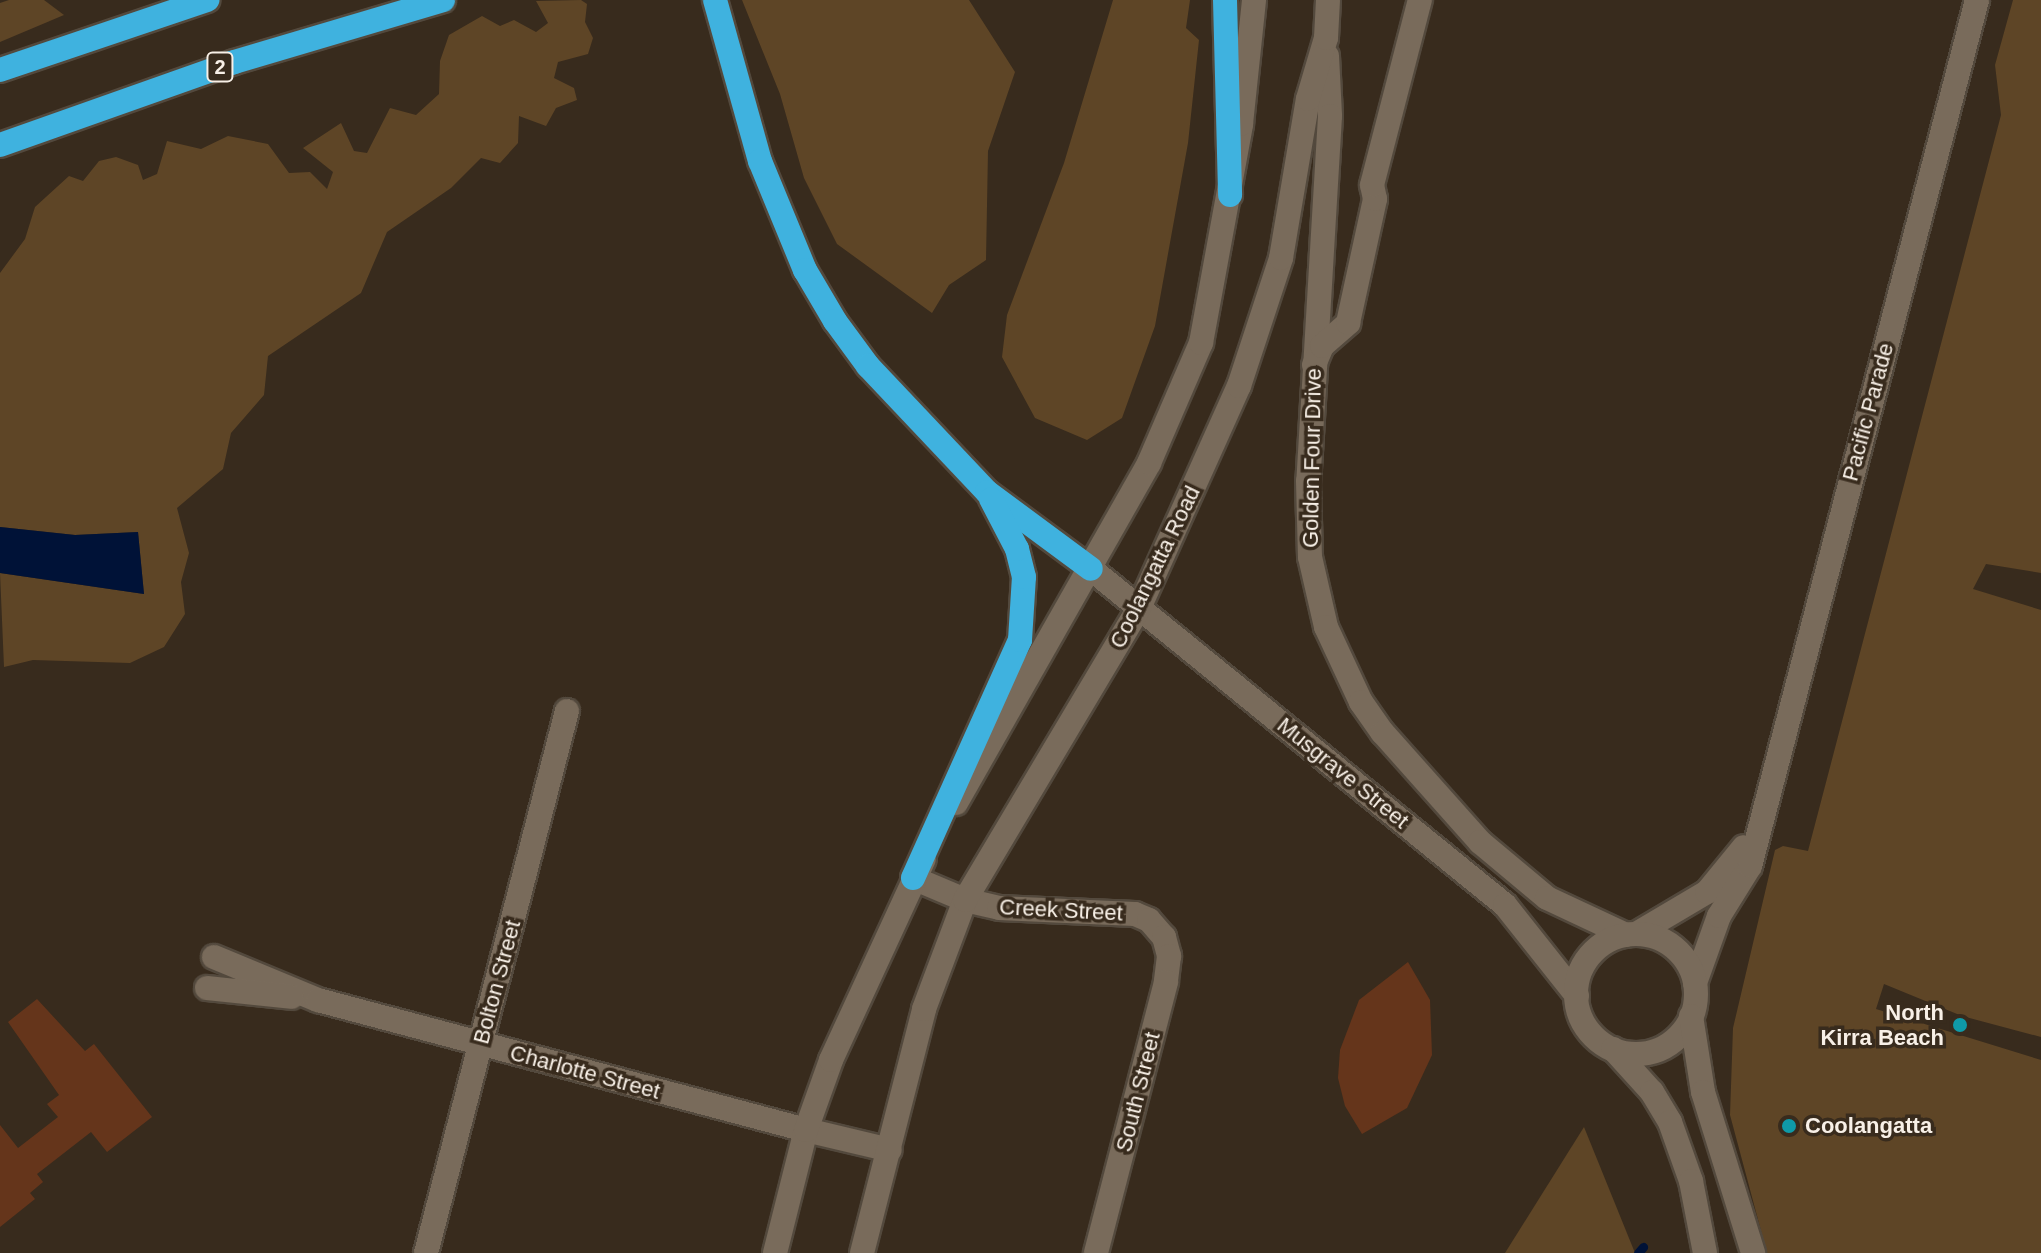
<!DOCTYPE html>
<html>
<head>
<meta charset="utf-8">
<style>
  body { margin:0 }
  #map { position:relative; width:2041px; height:1253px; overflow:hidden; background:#382b1d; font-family:Arial,sans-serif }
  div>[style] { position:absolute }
  .green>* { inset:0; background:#5e4526 }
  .water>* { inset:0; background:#001237 }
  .stream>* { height:9px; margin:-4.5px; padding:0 4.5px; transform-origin:4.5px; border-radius:4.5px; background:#001237 }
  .building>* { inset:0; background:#65351b }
  .roads { filter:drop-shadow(2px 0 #53493d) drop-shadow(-2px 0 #53493d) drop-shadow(0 2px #53493d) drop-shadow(0 -2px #53493d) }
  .street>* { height:24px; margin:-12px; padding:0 12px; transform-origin:12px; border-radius:12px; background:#796b5b }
  .secondary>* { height:24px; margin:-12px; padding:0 12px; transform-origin:12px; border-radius:12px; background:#796b5b }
  .secondary>.ring { margin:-12px; padding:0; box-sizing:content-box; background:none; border:24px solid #796b5b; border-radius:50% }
  .highway>* { height:24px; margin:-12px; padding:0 12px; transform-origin:12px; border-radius:12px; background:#3fb2df }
  .dots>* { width:22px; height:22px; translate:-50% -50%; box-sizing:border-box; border:4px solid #382b1d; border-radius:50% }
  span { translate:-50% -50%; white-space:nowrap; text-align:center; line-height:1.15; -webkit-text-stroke:7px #382b1d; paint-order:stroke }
  .shield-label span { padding:2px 6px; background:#382b1d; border:2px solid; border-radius:6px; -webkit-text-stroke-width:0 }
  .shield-label { font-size:20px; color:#f8f0e7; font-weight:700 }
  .street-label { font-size:22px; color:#f8f0e7 }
  .poi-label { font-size:22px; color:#f8f0e7; font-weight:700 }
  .right { translate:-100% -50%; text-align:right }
  .left { translate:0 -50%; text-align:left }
</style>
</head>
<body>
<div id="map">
  <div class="green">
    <div style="clip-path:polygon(9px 0,44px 0,64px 15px,0 42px,0 3px)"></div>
    <div style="clip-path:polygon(581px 0,587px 4px,585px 22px,593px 38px,588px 54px,558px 62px,554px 78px,574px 88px,577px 100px,556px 108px,546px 126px,519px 116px,518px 143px,500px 163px,481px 158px,451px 188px,387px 232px,361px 293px,268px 356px,264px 395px,231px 433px,223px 469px,177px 508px,189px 553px,181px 582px,185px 614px,164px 647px,130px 663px,33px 660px,4px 667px,0 573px,144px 594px,138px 532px,75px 535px,0 527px,0 273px,25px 239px,35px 207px,69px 176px,83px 181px,99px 161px,116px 157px,138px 165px,143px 180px,157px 174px,167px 141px,201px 149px,228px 136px,268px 144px,289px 173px,310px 172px,327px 189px,333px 172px,303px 148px,341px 123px,354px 151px,367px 153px,390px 108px,416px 115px,439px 94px,440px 61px,449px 35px,482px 16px,500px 26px,514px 20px,536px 32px,548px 23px,536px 1px)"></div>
    <div style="clip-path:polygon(742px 0,969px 0,1015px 72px,988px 151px,986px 260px,949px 285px,932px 313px,837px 244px,804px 178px,780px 94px)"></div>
    <div style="clip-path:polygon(1113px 0,1190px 0,1186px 28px,1199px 40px,1188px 143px,1155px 326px,1122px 418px,1087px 440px,1035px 418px,1002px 357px,1007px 315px,1064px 163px)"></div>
    <div style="clip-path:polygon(2013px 0,2041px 0,2041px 573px,1986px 564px,1973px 589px,2041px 610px,2041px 1037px,1962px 1016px,1884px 984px,1876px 1009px,2041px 1060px,2041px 1253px,1767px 1253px,1730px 1115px,1733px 1028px,1775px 850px,1783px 846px,1808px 851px,2001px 115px,1995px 65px)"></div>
    <div style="clip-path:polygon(1584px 1127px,1635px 1253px,1505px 1253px)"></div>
  </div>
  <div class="water">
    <div style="clip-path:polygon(0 527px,75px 535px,138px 532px,144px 594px,0 573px)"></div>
  </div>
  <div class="stream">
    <div style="left:1638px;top:1253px;width:8px;rotate:-50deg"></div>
  </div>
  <div class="building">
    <div style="clip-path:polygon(1408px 962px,1430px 1000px,1432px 1055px,1407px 1108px,1362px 1134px,1345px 1106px,1338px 1078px,1340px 1050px,1359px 1000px)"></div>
    <div style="clip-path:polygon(37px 999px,85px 1051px,94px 1044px,152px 1117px,107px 1152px,91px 1132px,37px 1174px,43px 1182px,30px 1193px,35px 1199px,0 1227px,0 1125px,18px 1148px,58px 1117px,47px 1104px,59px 1095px,8px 1022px)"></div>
  </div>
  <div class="roads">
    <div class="street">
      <div style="left:913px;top:878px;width:56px;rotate:22.9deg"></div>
      <div style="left:965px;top:900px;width:35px;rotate:13deg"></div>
      <div style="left:999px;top:908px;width:136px;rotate:2.5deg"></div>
      <div style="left:1135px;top:914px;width:15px;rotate:23deg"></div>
      <div style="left:1149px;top:920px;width:23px;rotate:49deg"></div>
      <div style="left:1164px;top:937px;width:20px;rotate:75deg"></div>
      <div style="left:1169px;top:956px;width:26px;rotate:97deg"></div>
      <div style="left:1166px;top:982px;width:280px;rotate:104.5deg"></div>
      <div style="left:1636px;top:934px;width:82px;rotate:-30.6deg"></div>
      <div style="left:1707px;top:892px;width:58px;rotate:-50.6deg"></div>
      <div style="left:214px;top:957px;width:113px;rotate:22.5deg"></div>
      <div style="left:318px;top:1000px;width:505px;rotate:14.92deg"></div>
      <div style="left:1695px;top:983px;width:71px;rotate:-70.3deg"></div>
      <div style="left:1719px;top:916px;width:59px;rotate:-58.2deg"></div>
      <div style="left:1750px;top:866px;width:895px;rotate:-75.31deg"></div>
      <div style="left:207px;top:988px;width:85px;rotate:6deg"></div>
      <div style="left:426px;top:1253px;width:560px;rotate:-75.42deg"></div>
    </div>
    <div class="secondary">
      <div style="left:1327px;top:56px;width:60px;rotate:87.1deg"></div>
      <div style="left:1330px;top:116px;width:366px;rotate:93.4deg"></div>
      <div style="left:1308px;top:481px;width:76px;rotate:88.5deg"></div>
      <div style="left:1310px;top:557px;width:72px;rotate:77.1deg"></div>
      <div style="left:1326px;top:627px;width:83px;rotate:65deg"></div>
      <div style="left:1361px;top:702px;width:38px;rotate:55deg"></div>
      <div style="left:1383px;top:733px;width:146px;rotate:48.3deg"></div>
      <div style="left:1480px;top:842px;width:87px;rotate:39.9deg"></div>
      <div style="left:1547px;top:898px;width:87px;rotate:25.1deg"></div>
      <div style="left:1314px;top:365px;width:21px;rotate:-67deg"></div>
      <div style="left:1322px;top:346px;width:35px;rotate:-41deg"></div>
      <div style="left:1348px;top:323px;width:127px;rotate:-77.7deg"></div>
      <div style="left:1375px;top:199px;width:14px;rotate:-102deg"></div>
      <div style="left:1372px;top:185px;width:191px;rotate:-75.5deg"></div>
      <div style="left:1091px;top:569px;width:533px;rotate:39.06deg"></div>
      <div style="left:1505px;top:905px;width:116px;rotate:51.6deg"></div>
      <div style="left:956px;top:803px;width:391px;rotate:-60.4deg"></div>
      <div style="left:1149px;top:463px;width:131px;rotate:-66.6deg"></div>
      <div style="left:1201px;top:343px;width:223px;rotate:-79.6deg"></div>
      <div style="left:1241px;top:124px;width:125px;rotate:-84deg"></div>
      <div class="ring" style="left:1576px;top:934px;width:96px;height:96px"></div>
      <div style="left:1691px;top:1016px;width:77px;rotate:81deg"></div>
      <div style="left:1703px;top:1092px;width:169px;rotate:72.7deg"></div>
      <div style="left:1613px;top:1049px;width:58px;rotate:47.8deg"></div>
      <div style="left:1652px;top:1092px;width:35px;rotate:59deg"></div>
      <div style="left:1670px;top:1122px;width:63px;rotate:70.4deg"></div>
      <div style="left:1691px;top:1181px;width:73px;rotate:79deg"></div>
      <div style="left:806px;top:1130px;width:86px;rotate:13.4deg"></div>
      <div style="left:775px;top:1253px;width:127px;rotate:-75.9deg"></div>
      <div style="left:806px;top:1130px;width:74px;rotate:-70.3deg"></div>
      <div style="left:831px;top:1060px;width:221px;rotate:-65.2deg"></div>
      <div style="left:862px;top:1253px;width:252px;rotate:-75.7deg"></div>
      <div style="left:924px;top:1009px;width:116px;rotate:-69.4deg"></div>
      <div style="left:965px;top:900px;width:342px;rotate:-59.2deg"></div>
      <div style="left:1140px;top:606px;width:241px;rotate:-65.8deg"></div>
      <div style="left:1239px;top:386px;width:135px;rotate:-71.8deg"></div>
      <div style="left:1281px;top:258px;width:161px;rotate:-80.4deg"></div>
      <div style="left:1308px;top:99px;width:64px;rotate:-73.6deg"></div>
      <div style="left:1326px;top:38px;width:38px;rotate:-87deg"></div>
    </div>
    <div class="highway">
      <div style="left:715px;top:0;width:167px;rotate:74.4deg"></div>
      <div style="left:760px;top:161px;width:118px;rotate:67.6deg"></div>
      <div style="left:805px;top:270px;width:59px;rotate:59.5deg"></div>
      <div style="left:835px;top:321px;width:56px;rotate:53.7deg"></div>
      <div style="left:868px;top:366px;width:173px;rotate:46.6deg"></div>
      <div style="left:987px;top:492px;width:129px;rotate:36.5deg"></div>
      <div style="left:1225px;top:0;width:195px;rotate:88.5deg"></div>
      <div style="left:0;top:70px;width:219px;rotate:-18.7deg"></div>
      <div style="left:0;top:145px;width:248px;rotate:-19.5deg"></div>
      <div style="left:234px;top:62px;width:218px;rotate:-16.5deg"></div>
      <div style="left:913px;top:878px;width:261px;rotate:-65.8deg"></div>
      <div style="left:1020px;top:640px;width:63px;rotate:-86.4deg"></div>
      <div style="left:1024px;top:577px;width:29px;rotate:-104deg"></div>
      <div style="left:1017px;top:549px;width:56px;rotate:-117.5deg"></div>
    </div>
  </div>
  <div class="dots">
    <div style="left:1960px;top:1025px;background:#0f9aa8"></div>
    <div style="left:1789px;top:1126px;background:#0f9aa8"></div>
  </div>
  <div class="shield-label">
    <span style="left:220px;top:67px">2</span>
  </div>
  <div class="street-label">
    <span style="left:1868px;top:412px;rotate:-75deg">Pacific Parade</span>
    <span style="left:1312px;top:458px;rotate:-89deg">Golden Four Drive</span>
    <span style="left:1155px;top:567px;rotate:-64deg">Coolangatta Road</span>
    <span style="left:1343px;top:773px;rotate:39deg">Musgrave Street</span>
    <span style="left:1061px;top:910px;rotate:3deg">Creek Street</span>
    <span style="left:497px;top:982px;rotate:-75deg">Bolton Street</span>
    <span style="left:585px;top:1072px;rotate:15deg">Charlotte Street</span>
    <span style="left:1138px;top:1092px;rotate:-76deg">South Street</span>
  </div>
  <div class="poi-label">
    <span class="right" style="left:1944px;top:1025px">North<br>Kirra Beach</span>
    <span class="left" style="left:1805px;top:1126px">Coolangatta</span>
  </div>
</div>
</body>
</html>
